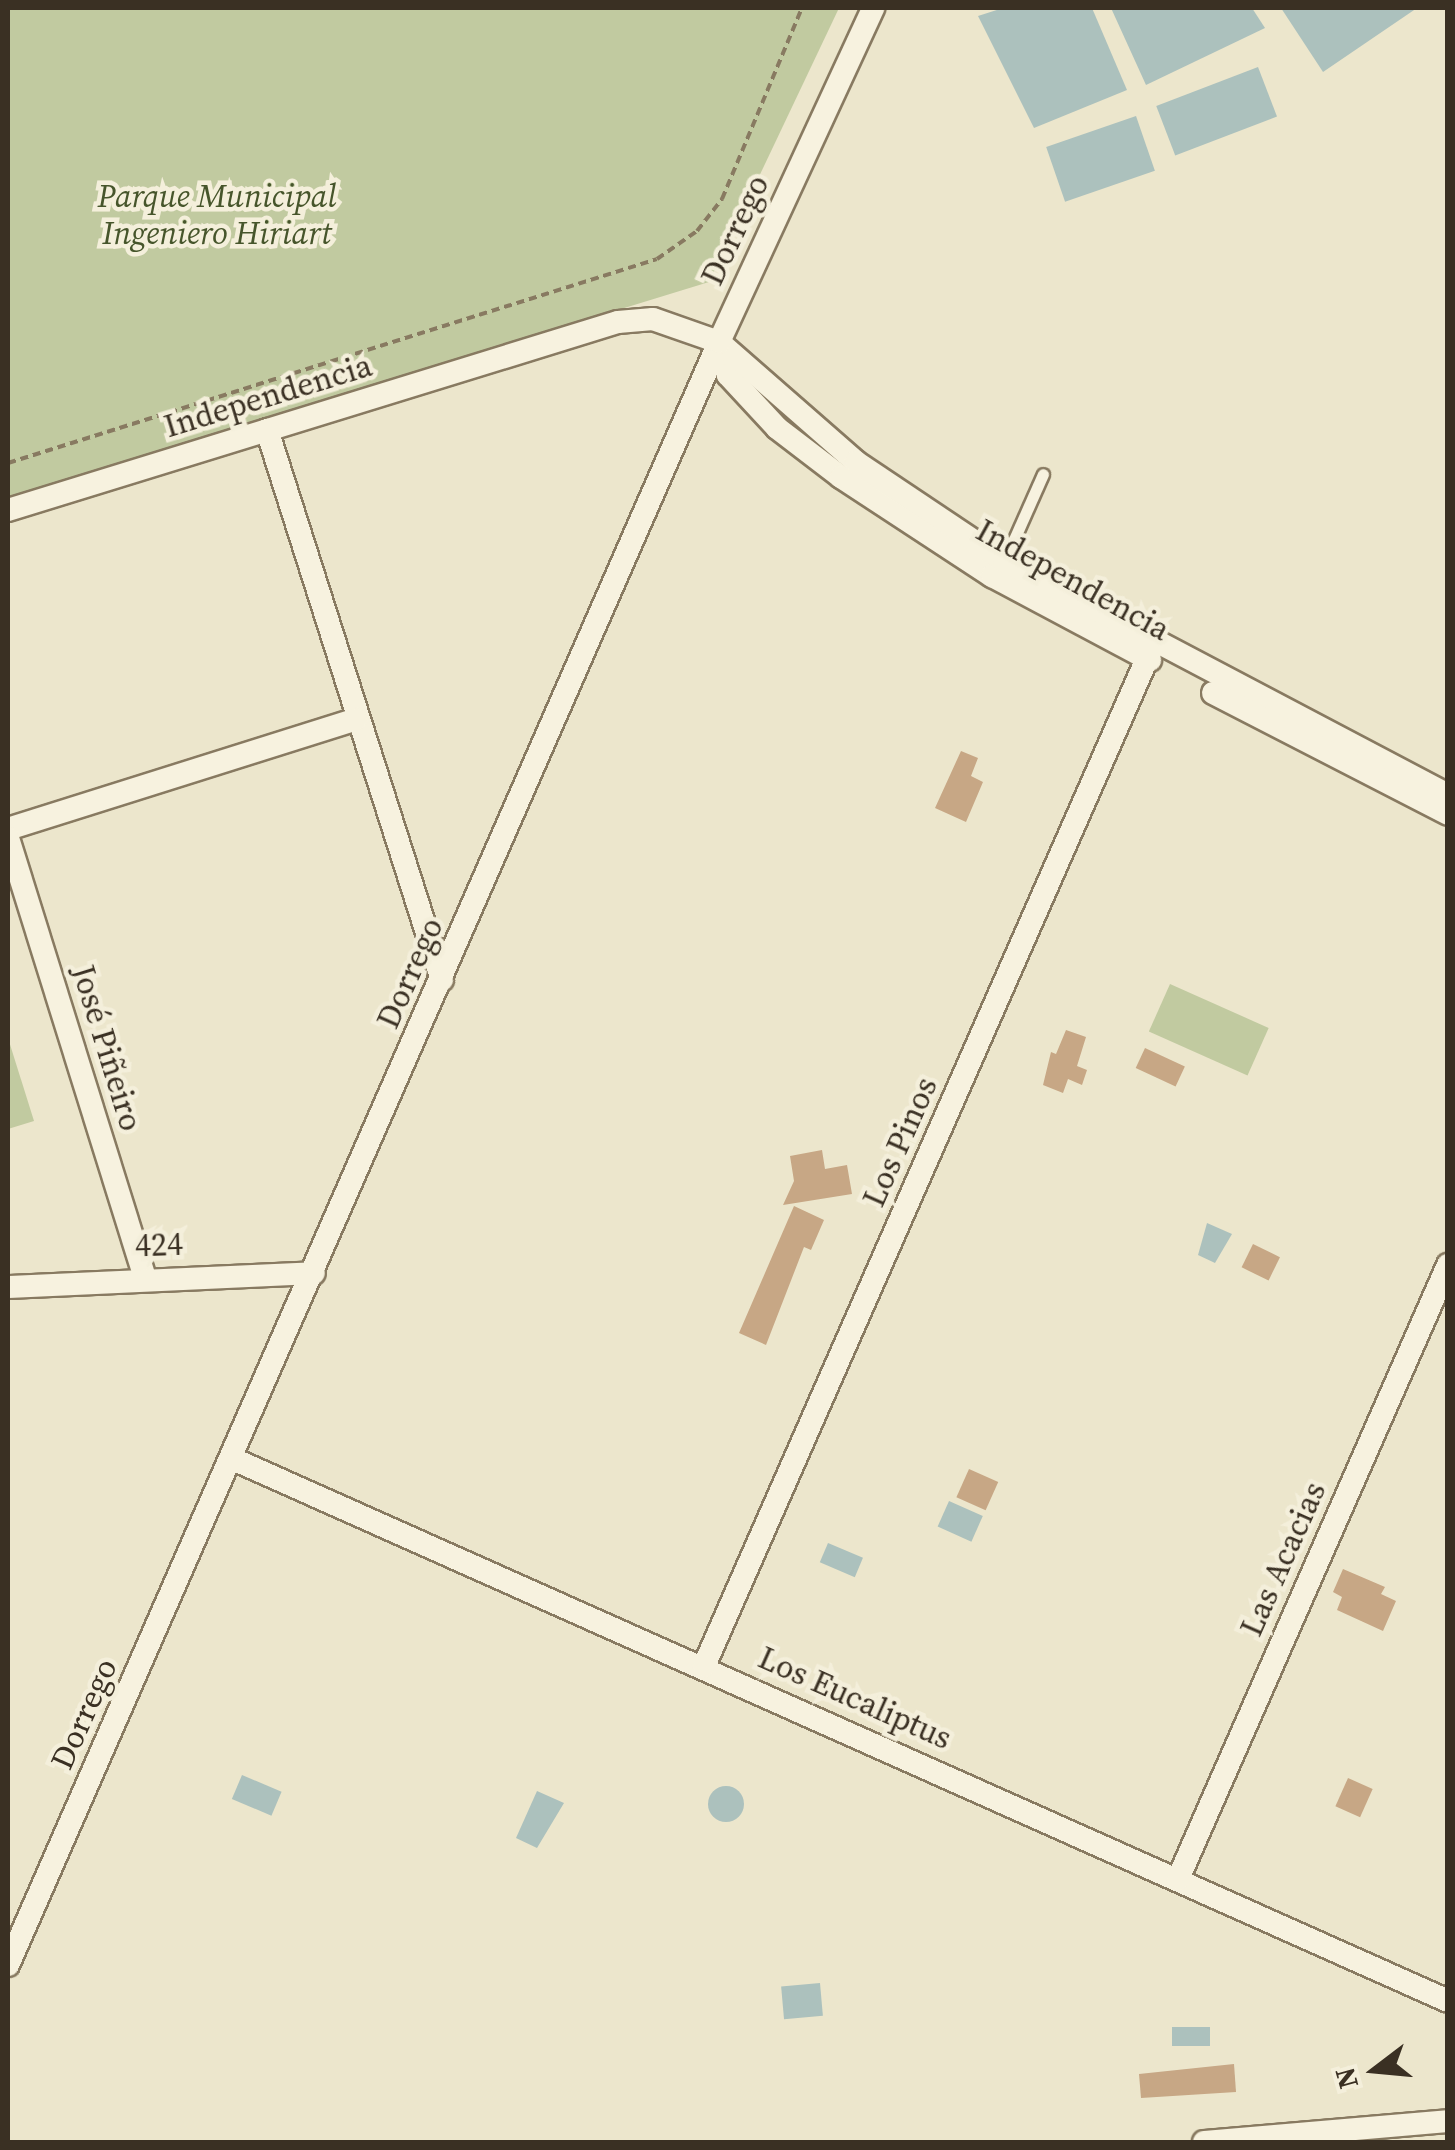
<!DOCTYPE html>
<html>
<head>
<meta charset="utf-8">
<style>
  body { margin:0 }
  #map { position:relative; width:1455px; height:2150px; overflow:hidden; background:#ece6cc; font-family:"Source Serif 4",serif }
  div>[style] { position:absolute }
  .green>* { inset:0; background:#c1caa0; transform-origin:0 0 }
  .water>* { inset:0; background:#acc1bd; transform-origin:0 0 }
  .round { border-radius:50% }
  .building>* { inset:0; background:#c7a785; transform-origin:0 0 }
  .path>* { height:4px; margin-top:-2px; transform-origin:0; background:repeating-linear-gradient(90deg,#887a61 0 8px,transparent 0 13px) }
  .roads { filter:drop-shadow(2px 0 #887a61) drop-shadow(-2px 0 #887a61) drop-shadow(0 2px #887a61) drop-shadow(0 -2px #887a61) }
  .lane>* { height:11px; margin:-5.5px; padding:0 5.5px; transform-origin:5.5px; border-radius:5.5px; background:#f7f2df }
  .street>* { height:22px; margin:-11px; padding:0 11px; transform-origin:11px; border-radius:11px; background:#f7f2df }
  span { translate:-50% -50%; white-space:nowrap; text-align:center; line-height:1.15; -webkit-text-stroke:9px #f4efdb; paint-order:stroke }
  .park-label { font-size:32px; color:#46552b; font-style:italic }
  .street-label { font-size:32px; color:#3a3023 }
  .frame { position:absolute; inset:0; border:10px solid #3a3023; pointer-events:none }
  .north { position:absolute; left:1325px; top:2020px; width:100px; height:100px; -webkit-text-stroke:8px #f4efdb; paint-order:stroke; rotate:254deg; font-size:28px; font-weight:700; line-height:40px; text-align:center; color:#3a3023 }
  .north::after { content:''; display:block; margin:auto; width:35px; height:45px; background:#3a3023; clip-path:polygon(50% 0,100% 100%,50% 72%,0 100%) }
</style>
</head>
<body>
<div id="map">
  <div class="green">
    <div style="clip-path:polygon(8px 8px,839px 8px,709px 282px,8px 497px)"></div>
    <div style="left:1170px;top:984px;width:108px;height:52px;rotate:24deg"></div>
    <div style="clip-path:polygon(8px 1038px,34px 1121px,8px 1129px)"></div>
  </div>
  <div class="water">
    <div style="clip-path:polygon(1003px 8px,1092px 8px,1127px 90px,1034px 128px,978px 16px)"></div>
    <div style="clip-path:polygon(1111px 8px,1252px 8px,1265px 28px,1146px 85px)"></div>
    <div style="clip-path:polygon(1281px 8px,1417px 8px,1323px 72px)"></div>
    <div style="left:1258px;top:67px;width:53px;height:109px;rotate:69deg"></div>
    <div style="left:1136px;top:116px;width:58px;height:95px;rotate:71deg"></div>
    <div style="clip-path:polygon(1207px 1223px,1232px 1234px,1215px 1263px,1198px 1255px)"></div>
    <div style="left:949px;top:1501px;width:37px;height:28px;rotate:24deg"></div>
    <div style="left:828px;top:1543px;width:38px;height:21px;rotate:23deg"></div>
    <div style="left:242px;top:1775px;width:43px;height:26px;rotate:23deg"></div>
    <div class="round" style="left:708px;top:1786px;width:36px;height:36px"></div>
    <div style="clip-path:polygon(537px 1791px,564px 1803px,537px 1848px,516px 1838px)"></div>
    <div style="left:820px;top:1983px;width:33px;height:39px;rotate:85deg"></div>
    <div style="left:1172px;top:2027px;width:38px;height:19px"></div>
  </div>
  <div class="building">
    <div style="clip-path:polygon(961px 751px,978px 758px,971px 776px,983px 782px,966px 822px,935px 808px)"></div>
    <div style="clip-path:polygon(1066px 1030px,1086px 1037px,1077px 1066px,1087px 1070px,1082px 1085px,1068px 1079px,1063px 1093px,1043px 1085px,1051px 1052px,1056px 1054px)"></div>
    <div style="left:1145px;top:1048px;width:44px;height:22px;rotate:25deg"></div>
    <div style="clip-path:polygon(822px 1150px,825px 1169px,847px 1165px,852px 1194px,783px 1205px,794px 1181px,790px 1156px)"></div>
    <div style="clip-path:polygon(794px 1206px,824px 1220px,811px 1250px,804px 1247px,766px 1345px,739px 1333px)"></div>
    <div style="left:1253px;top:1244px;width:30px;height:26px;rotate:26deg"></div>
    <div style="left:969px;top:1469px;width:32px;height:31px;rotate:24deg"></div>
    <div style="clip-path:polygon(1343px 1569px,1385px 1587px,1381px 1594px,1396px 1601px,1383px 1631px,1337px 1610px,1342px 1597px,1333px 1592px)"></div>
    <div style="left:1348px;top:1778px;width:27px;height:31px;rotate:24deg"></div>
    <div style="clip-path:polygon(1234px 2064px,1236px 2092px,1141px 2098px,1139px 2074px)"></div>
  </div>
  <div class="path">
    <div style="left:8px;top:463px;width:680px;rotate:-17.45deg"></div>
    <div style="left:657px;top:259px;width:49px;rotate:-35deg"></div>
    <div style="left:697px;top:231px;width:41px;rotate:-52deg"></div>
    <div style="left:722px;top:199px;width:207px;rotate:-67.3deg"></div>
  </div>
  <div class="roads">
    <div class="lane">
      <div style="left:1004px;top:562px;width:96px;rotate:-66.1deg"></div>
    </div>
    <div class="street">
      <div style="left:719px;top:342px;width:34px;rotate:75deg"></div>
      <div style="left:728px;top:375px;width:72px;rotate:47.2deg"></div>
      <div style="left:777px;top:428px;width:81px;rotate:37.4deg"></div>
      <div style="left:841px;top:477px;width:181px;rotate:33.3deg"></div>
      <div style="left:992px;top:576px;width:179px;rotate:28deg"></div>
      <div style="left:267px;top:430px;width:577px;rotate:72.35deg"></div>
      <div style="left:8px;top:510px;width:638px;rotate:-17.13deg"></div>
      <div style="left:618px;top:322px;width:35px;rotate:-5deg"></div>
      <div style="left:653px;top:319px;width:70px;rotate:19.2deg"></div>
      <div style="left:719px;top:342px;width:182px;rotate:41.2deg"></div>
      <div style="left:856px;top:462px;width:178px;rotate:33.8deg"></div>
      <div style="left:1004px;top:561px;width:502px;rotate:27.79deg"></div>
      <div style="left:1213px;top:693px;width:264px;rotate:27.2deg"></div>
      <div style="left:8px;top:829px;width:365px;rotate:-17.5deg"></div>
      <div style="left:8px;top:838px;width:460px;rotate:72.7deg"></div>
      <div style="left:8px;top:1287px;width:306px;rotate:-2.6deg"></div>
      <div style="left:233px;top:1459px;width:1330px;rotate:24.04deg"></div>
      <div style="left:704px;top:1666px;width:1115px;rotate:-66.26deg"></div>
      <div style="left:1178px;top:1879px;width:671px;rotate:-66.26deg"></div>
      <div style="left:8px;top:1965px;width:1772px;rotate:-66.34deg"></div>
      <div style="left:719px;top:342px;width:368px;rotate:-65.2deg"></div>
      <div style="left:1204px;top:2142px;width:245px;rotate:-4.9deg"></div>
    </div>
  </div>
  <div class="park-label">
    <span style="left:217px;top:215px">Parque Municipal<br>Ingeniero Hiriart</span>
  </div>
  <div class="street-label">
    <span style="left:735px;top:230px;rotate:-65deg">Dorrego</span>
    <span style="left:268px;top:396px;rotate:-17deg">Independencia</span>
    <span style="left:1073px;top:580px;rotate:29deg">Independencia</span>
    <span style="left:410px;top:973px;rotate:-66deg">Dorrego</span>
    <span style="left:107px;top:1048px;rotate:73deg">José Piñeiro</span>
    <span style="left:900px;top:1142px;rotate:-66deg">Los Pinos</span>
    <span style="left:159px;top:1245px;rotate:-2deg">424</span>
    <span style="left:1283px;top:1559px;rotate:-66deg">Las Acacias</span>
    <span style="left:855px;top:1698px;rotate:24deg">Los Eucaliptus</span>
    <span style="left:84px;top:1714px;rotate:-66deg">Dorrego</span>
  </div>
  <div class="frame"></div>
  <div class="north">N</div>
</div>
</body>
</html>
